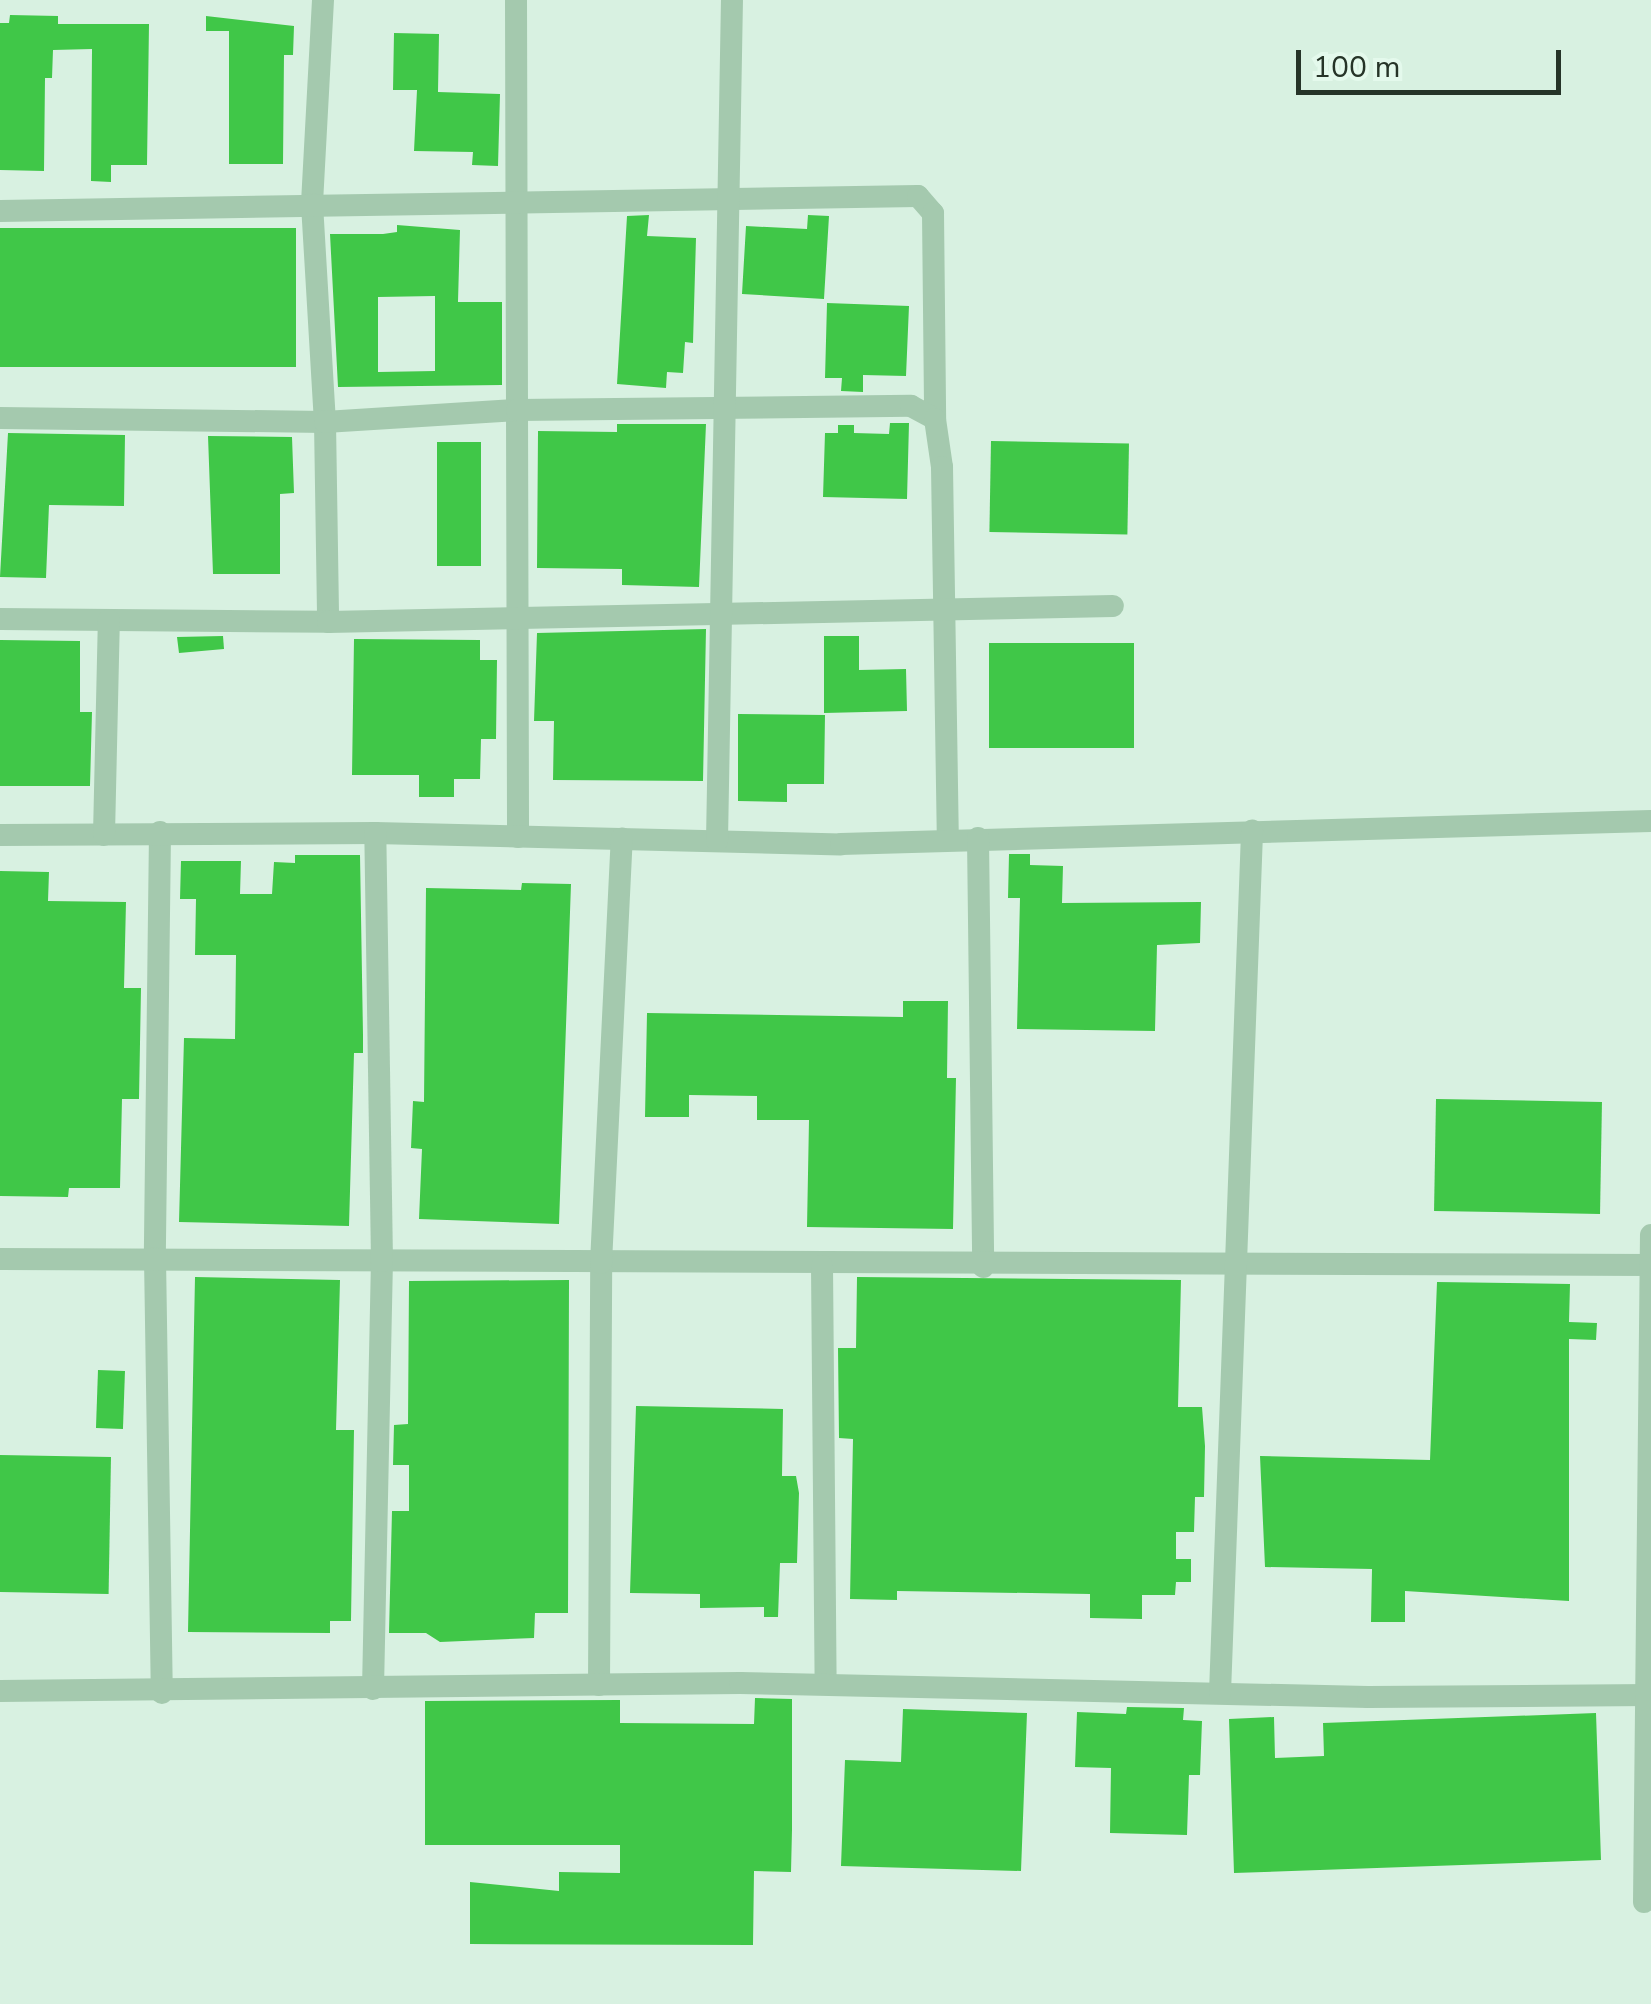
<!DOCTYPE html>
<html>
<head>
<meta charset="utf-8">
<style>
  body { margin:0 }
  #map { position:relative; width:1651px; height:2004px; overflow:hidden; background:#d8f1e1; font-family:"Nunito Sans",sans-serif }
  div>[style] { position:absolute }
  .building>* { inset:0; background:#40c748; transform-origin:0 0 }
  .minor>* { height:22px; margin:-11px; padding:0 11px; transform-origin:11px; border-radius:11px; background:#a4c9ae }
  span { translate:-50% -50%; white-space:nowrap; text-align:center; line-height:1.15; -webkit-text-stroke:8px #e4f9ec; paint-order:stroke }
  .scale { position:absolute; left:1296px; top:50px; width:265px; height:45px; box-sizing:border-box; border:5px solid #263428; border-top:0; padding-left:12px; font-size:30px; line-height:35px; white-space:nowrap; color:#263428; -webkit-text-stroke:8px #e4f9ec; paint-order:stroke }
</style>
</head>
<body>
<div id="map">
  <div class="building">
    <div style="clip-path:polygon(10px 15px,58px 16px,58px 24px,149px 24px,147px 165px,111px 165px,111px 182px,91px 181px,92px 49px,53px 50px,52px 78px,45px 78px,44px 171px,0 170px,0 23px,9px 23px)"></div>
    <div style="clip-path:polygon(206px 16px,294px 26px,293px 55px,284px 55px,283px 164px,229px 164px,229px 31px,206px 31px)"></div>
    <div style="clip-path:polygon(394px 33px,439px 34px,438px 92px,500px 94px,498px 166px,472px 165px,473px 152px,414px 151px,417px 90px,393px 90px)"></div>
    <div style="clip-path:polygon(649px 215px,647px 236px,696px 238px,693px 343px,685px 342px,683px 373px,667px 372px,666px 388px,617px 384px,627px 216px)"></div>
    <div style="clip-path:polygon(808px 215px,829px 216px,824px 299px,742px 294px,746px 226px,807px 229px)"></div>
    <div style="clip-path:polygon(evenodd,397px 225px,460px 230px,458px 302px,502px 302px,502px 385px,338px 387px,330px 234px,383px 234px,397px 232px,397px 225px,435px 296px,435px 371px,378px 372px,378px 297px,435px 296px)"></div>
    <div style="left:0;top:228px;width:296px;height:139px"></div>
    <div style="clip-path:polygon(827px 303px,909px 306px,906px 376px,863px 375px,863px 392px,841px 391px,842px 378px,825px 378px)"></div>
    <div style="clip-path:polygon(890px 423px,909px 423px,907px 499px,823px 497px,825px 433px,838px 433px,838px 425px,854px 425px,854px 433px,889px 434px)"></div>
    <div style="clip-path:polygon(617px 424px,706px 424px,699px 587px,622px 585px,622px 569px,537px 568px,538px 431px,617px 432px)"></div>
    <div style="clip-path:polygon(8px 433px,125px 435px,124px 506px,49px 505px,46px 578px,0 577px)"></div>
    <div style="clip-path:polygon(208px 436px,292px 437px,294px 493px,280px 494px,280px 574px,213px 574px)"></div>
    <div style="left:991px;top:441px;width:138px;height:91px;rotate:1deg"></div>
    <div style="left:437px;top:442px;width:44px;height:124px"></div>
    <div style="clip-path:polygon(706px 629px,703px 781px,553px 780px,554px 721px,534px 721px,537px 633px)"></div>
    <div style="clip-path:polygon(223px 636px,224px 649px,179px 653px,177px 637px)"></div>
    <div style="clip-path:polygon(824px 636px,859px 636px,859px 670px,906px 669px,907px 711px,824px 713px)"></div>
    <div style="clip-path:polygon(354px 639px,480px 640px,480px 660px,497px 660px,496px 739px,481px 739px,480px 779px,454px 779px,454px 797px,419px 797px,419px 775px,352px 775px)"></div>
    <div style="clip-path:polygon(0 640px,80px 641px,80px 712px,92px 712px,90px 786px,0 786px)"></div>
    <div style="left:989px;top:643px;width:145px;height:105px"></div>
    <div style="clip-path:polygon(738px 714px,825px 715px,824px 784px,787px 784px,787px 802px,738px 801px)"></div>
    <div style="clip-path:polygon(1009px 854px,1030px 854px,1030px 865px,1063px 866px,1062px 903px,1201px 902px,1200px 943px,1157px 945px,1155px 1031px,1017px 1029px,1020px 898px,1008px 898px)"></div>
    <div style="clip-path:polygon(295px 855px,360px 855px,363px 1035px,363px 1053px,354px 1053px,349px 1226px,179px 1222px,184px 1038px,235px 1039px,236px 955px,195px 955px,196px 899px,180px 899px,181px 861px,241px 861px,240px 894px,272px 894px,274px 862px,295px 863px)"></div>
    <div style="clip-path:polygon(0 871px,49px 872px,48px 901px,126px 902px,124px 988px,141px 988px,139px 1099px,122px 1099px,120px 1188px,69px 1188px,68px 1197px,0 1196px)"></div>
    <div style="clip-path:polygon(522px 883px,571px 884px,559px 1224px,419px 1219px,422px 1149px,411px 1148px,413px 1101px,424px 1102px,426px 888px,521px 890px)"></div>
    <div style="clip-path:polygon(903px 1001px,948px 1001px,947px 1078px,956px 1078px,953px 1229px,807px 1227px,809px 1120px,757px 1120px,757px 1096px,689px 1095px,689px 1117px,645px 1117px,647px 1013px,903px 1017px)"></div>
    <div style="left:1436px;top:1099px;width:166px;height:112px;rotate:1deg"></div>
    <div style="clip-path:polygon(195px 1277px,340px 1280px,336px 1430px,354px 1430px,351px 1621px,330px 1621px,330px 1633px,188px 1632px)"></div>
    <div style="clip-path:polygon(857px 1277px,1181px 1280px,1178px 1407px,1202px 1407px,1205px 1446px,1204px 1497px,1195px 1497px,1194px 1532px,1176px 1532px,1176px 1559px,1191px 1559px,1191px 1582px,1176px 1582px,1175px 1595px,1142px 1595px,1142px 1619px,1090px 1618px,1090px 1594px,897px 1591px,897px 1600px,850px 1599px,853px 1439px,839px 1438px,838px 1348px,856px 1348px)"></div>
    <div style="clip-path:polygon(569px 1280px,568px 1613px,535px 1613px,534px 1638px,440px 1642px,426px 1633px,389px 1633px,392px 1511px,409px 1511px,409px 1465px,393px 1465px,394px 1425px,408px 1424px,409px 1281px)"></div>
    <div style="clip-path:polygon(1437px 1282px,1570px 1284px,1569px 1322px,1597px 1323px,1596px 1340px,1569px 1339px,1569px 1601px,1405px 1591px,1405px 1622px,1371px 1622px,1372px 1569px,1265px 1567px,1260px 1456px,1430px 1460px)"></div>
    <div style="left:98px;top:1370px;width:27px;height:58px;rotate:2deg"></div>
    <div style="clip-path:polygon(636px 1406px,783px 1409px,782px 1476px,796px 1476px,799px 1493px,797px 1563px,780px 1563px,778px 1617px,764px 1617px,764px 1607px,700px 1608px,700px 1594px,630px 1593px)"></div>
    <div style="left:0;top:1455px;width:111px;height:137px;rotate:1deg"></div>
    <div style="clip-path:polygon(755px 1698px,792px 1699px,792px 1830px,791px 1872px,754px 1871px,753px 1945px,470px 1944px,470px 1882px,559px 1891px,559px 1872px,620px 1873px,620px 1845px,425px 1845px,425px 1701px,620px 1700px,620px 1723px,754px 1724px)"></div>
    <div style="clip-path:polygon(1127px 1707px,1184px 1708px,1183px 1720px,1202px 1721px,1200px 1775px,1189px 1775px,1187px 1835px,1110px 1833px,1111px 1768px,1075px 1767px,1077px 1712px,1126px 1714px)"></div>
    <div style="clip-path:polygon(903px 1709px,1027px 1713px,1021px 1871px,841px 1866px,845px 1760px,901px 1762px)"></div>
    <div style="clip-path:polygon(1596px 1713px,1601px 1860px,1234px 1873px,1229px 1719px,1274px 1717px,1275px 1758px,1324px 1756px,1323px 1723px)"></div>
  </div>
  <div class="minor">
    <div style="left:323px;top:0;width:204px;rotate:93.1deg"></div>
    <div style="left:312px;top:204px;width:218px;rotate:86.6deg"></div>
    <div style="left:325px;top:422px;width:200px;rotate:89.1deg"></div>
    <div style="left:516px;top:0;width:837px;rotate:89.86deg"></div>
    <div style="left:0;top:211px;width:918px;rotate:-0.94deg"></div>
    <div style="left:918px;top:196px;width:23px;rotate:49deg"></div>
    <div style="left:933px;top:213px;width:206px;rotate:89.4deg"></div>
    <div style="left:0;top:418px;width:325px;rotate:0.7deg"></div>
    <div style="left:325px;top:422px;width:192px;rotate:-3.6deg"></div>
    <div style="left:517px;top:410px;width:394px;rotate:-0.6deg"></div>
    <div style="left:911px;top:406px;width:27px;rotate:28deg"></div>
    <div style="left:935px;top:419px;width:49px;rotate:81.7deg"></div>
    <div style="left:942px;top:467px;width:373px;rotate:89.1deg"></div>
    <div style="left:0;top:619px;width:328px;rotate:0.5deg"></div>
    <div style="left:328px;top:622px;width:785px;rotate:-1.17deg"></div>
    <div style="left:160px;top:832px;width:426px;rotate:90.7deg"></div>
    <div style="left:155px;top:1258px;width:435px;rotate:89.1deg"></div>
    <div style="left:0;top:835px;width:375px;rotate:-0.3deg"></div>
    <div style="left:375px;top:833px;width:466px;rotate:1.4deg"></div>
    <div style="left:841px;top:844px;width:810px;rotate:-1.63deg"></div>
    <div style="left:104px;top:835px;width:215px;rotate:-88.7deg"></div>
    <div style="left:978px;top:838px;width:429px;rotate:89.3deg"></div>
    <div style="left:717px;top:841px;width:841px;rotate:-88.98deg"></div>
    <div style="left:0;top:1259px;width:1651px;rotate:0.21deg"></div>
    <div style="left:822px;top:1266px;width:417px;rotate:89.5deg"></div>
    <div style="left:599px;top:1685px;width:422px;rotate:-89.7deg"></div>
    <div style="left:601px;top:1263px;width:425px;rotate:-87.2deg"></div>
    <div style="left:373px;top:1689px;width:428px;rotate:-88.8deg"></div>
    <div style="left:382px;top:1261px;width:428px;rotate:-90.9deg"></div>
    <div style="left:0;top:1691px;width:740px;rotate:-0.62deg"></div>
    <div style="left:740px;top:1683px;width:628px;rotate:1.28deg"></div>
    <div style="left:1368px;top:1697px;width:283px;rotate:-0.4deg"></div>
    <div style="left:1220px;top:1693px;width:863px;rotate:-87.87deg"></div>
    <div style="left:1644px;top:1902px;width:667px;rotate:-89.4deg"></div>
  </div>
  <div class="scale">100 m</div>
</div>
</body>
</html>
